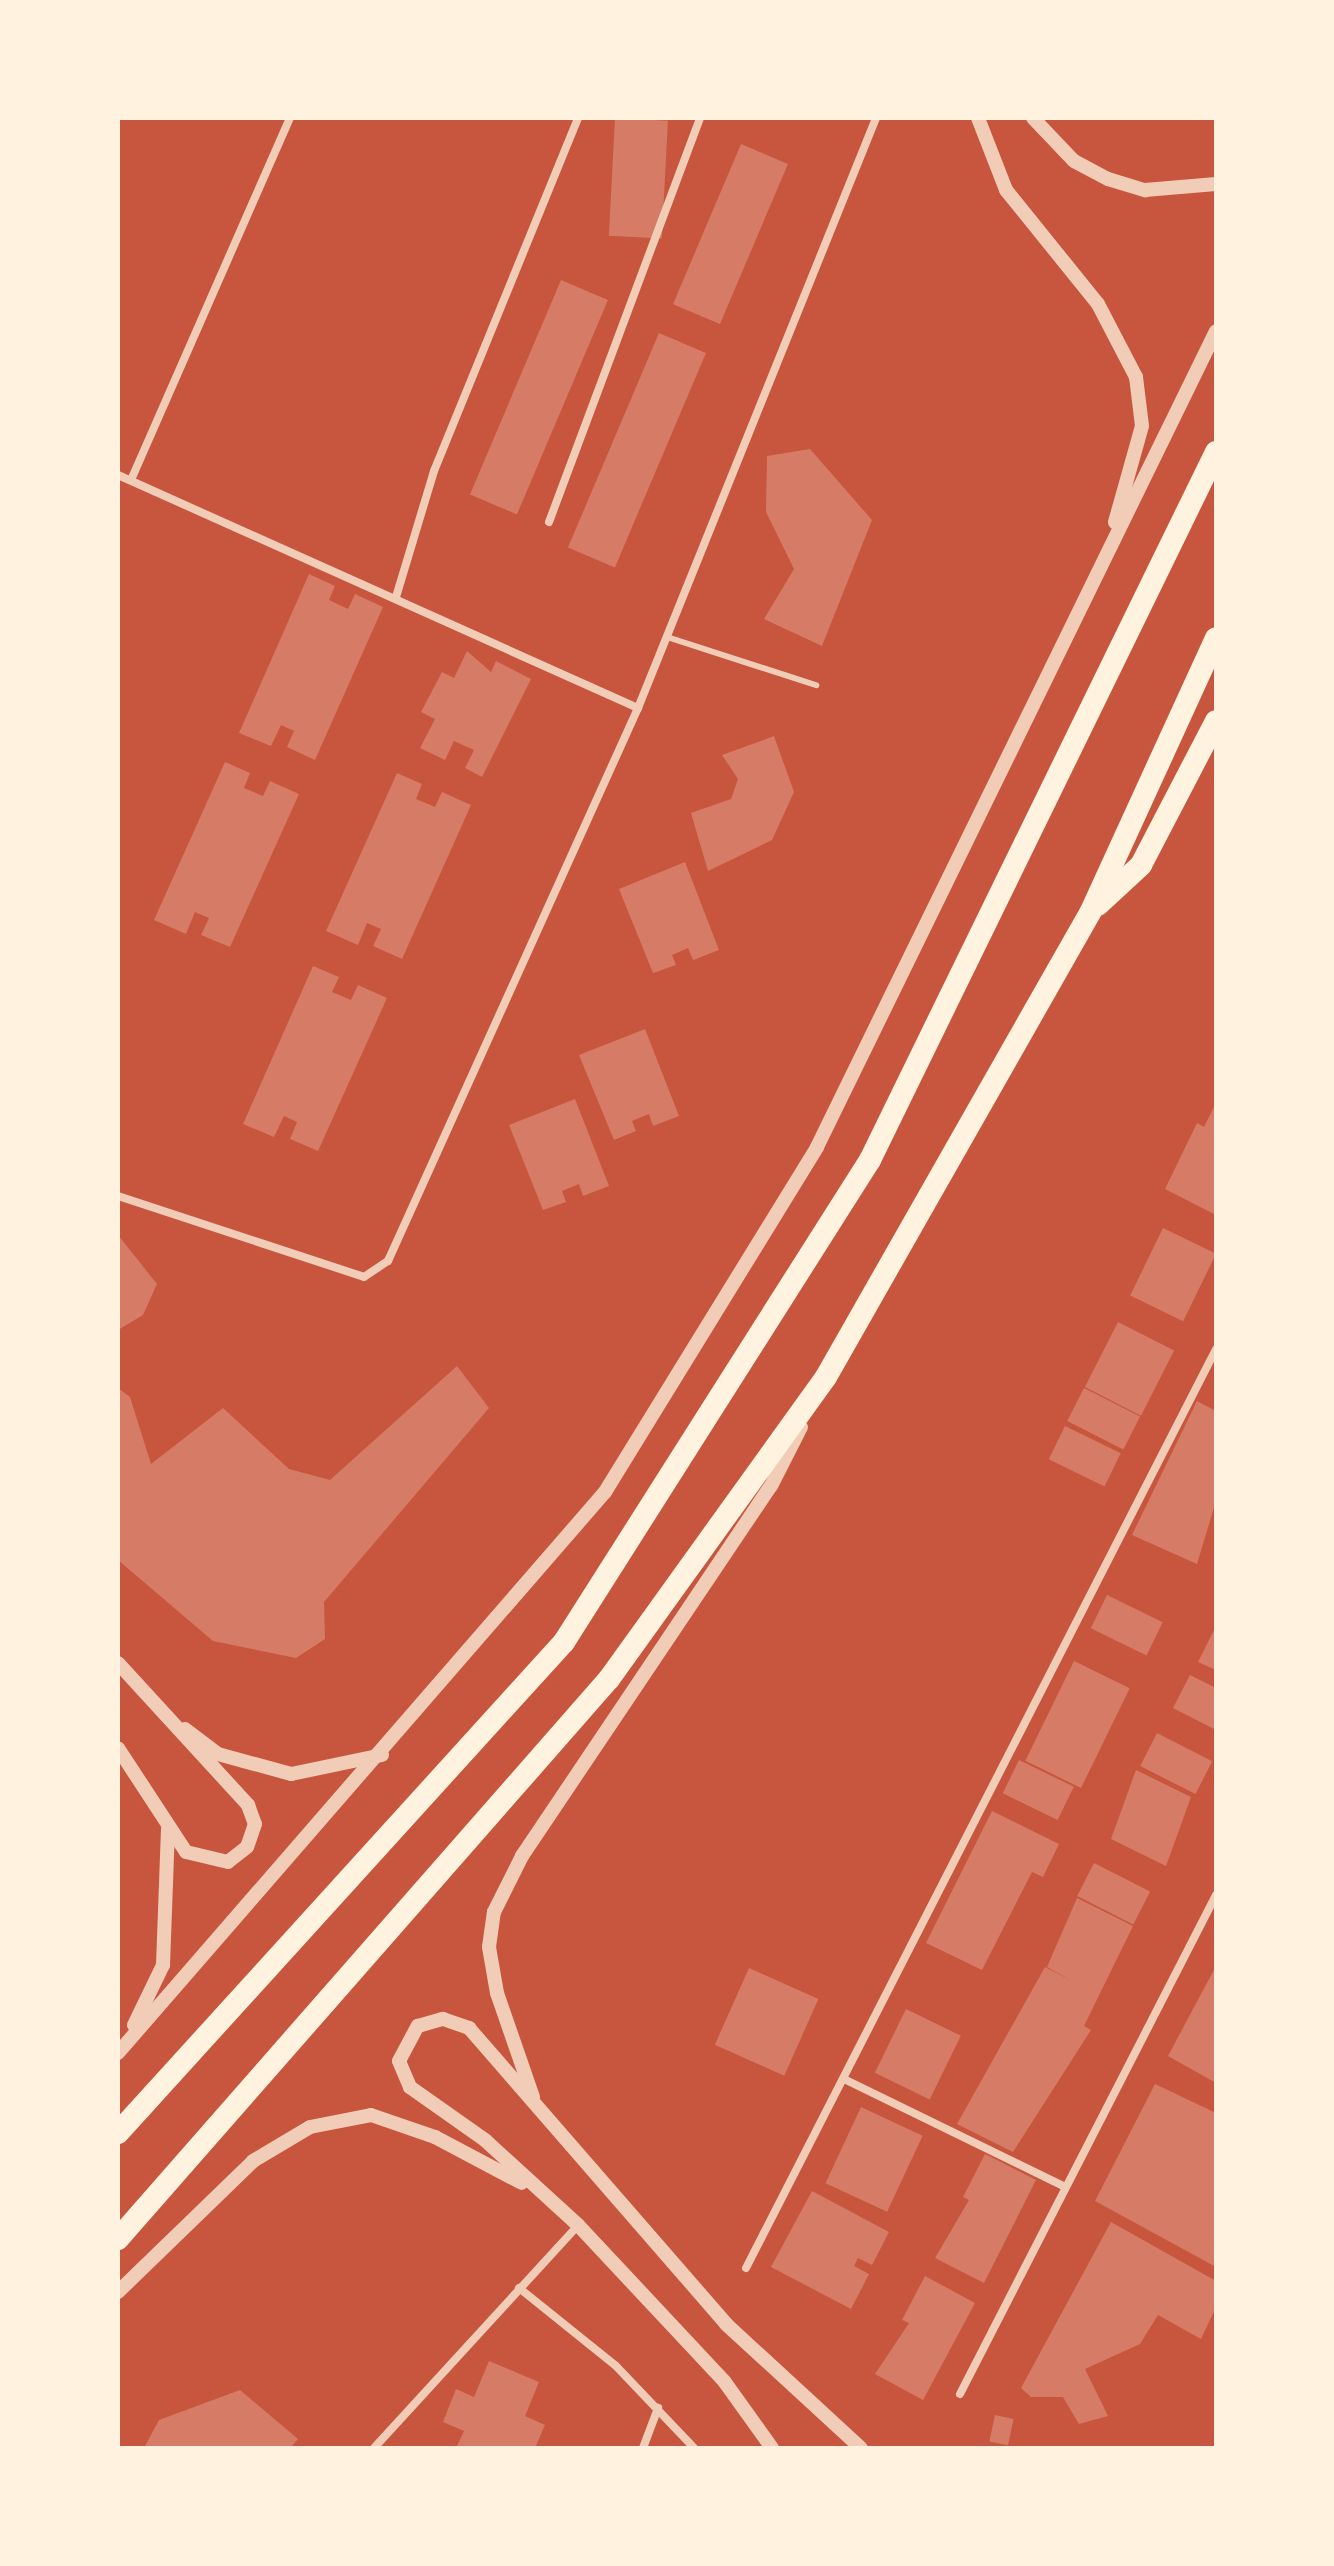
<!DOCTYPE html>
<html>
<head>
<meta charset="utf-8">
<style>
  body { margin:0 }
  #map { position:relative; width:1334px; height:2566px; overflow:hidden; background:#c8553d; font-family:Jost,sans-serif }
  div>[style] { position:absolute }
  .building>* { inset:0; background:#d67c66; transform-origin:0 0 }
  .service>* { height:6px; margin:-3px; padding:0 3px; transform-origin:3px; border-radius:3px; background:#f1ccb7 }
  .minor>* { height:8px; margin:-4px; padding:0 4px; transform-origin:4px; border-radius:4px; background:#f1ccb7 }
  .tertiary>* { height:14px; margin:-7px; padding:0 7px; transform-origin:7px; border-radius:7px; background:#f1ccb7 }
  .trunk>* { height:22px; margin:-11px; padding:0 11px; transform-origin:11px; border-radius:11px; background:#fff3e0 }
  span { translate:-50% -50%; white-space:nowrap; text-align:center; line-height:1.15; -webkit-text-stroke:7px #fff3e0; paint-order:stroke }
  .frame { position:absolute; inset:0; border:120px solid #fff3e0; pointer-events:none }
</style>
</head>
<body>
<div id="map">
  <div class="building">
    <div style="left:615px;top:118px;width:53px;height:118px;rotate:3deg"></div>
    <div style="left:741px;top:144px;width:51px;height:174px;rotate:23deg"></div>
    <div style="left:561px;top:280px;width:51px;height:233px;rotate:23deg"></div>
    <div style="left:659px;top:333px;width:51px;height:233px;rotate:23deg"></div>
    <div style="clip-path:polygon(810px 449px,872px 520px,822px 646px,764px 619px,794px 569px,766px 512px,767px 456px)"></div>
    <div style="clip-path:polygon(309px 574px,335px 586px,329px 600px,348px 609px,355px 594px,383px 607px,315px 760px,287px 747px,294px 731px,281px 725px,271px 746px,239px 733px)"></div>
    <div style="clip-path:polygon(467px 651px,491px 672px,496px 661px,531px 679px,482px 777px,465px 768px,474px 750px,454px 741px,445px 760px,420px 748px,435px 719px,421px 712px,442px 672px,454px 678px)"></div>
    <div style="clip-path:polygon(774px 736px,794px 792px,772px 840px,708px 871px,691px 813px,731px 799px,738px 779px,722px 755px)"></div>
    <div style="clip-path:polygon(225px 762px,250px 773px,244px 788px,263px 796px,270px 781px,299px 794px,230px 947px,201px 935px,209px 918px,195px 912px,186px 934px,154px 920px)"></div>
    <div style="clip-path:polygon(397px 773px,422px 784px,416px 799px,435px 807px,442px 792px,471px 805px,402px 959px,373px 946px,381px 929px,367px 923px,358px 945px,326px 931px)"></div>
    <div style="clip-path:polygon(685px 862px,719px 950px,693px 960px,688px 948px,672px 955px,676px 965px,653px 973px,619px 889px)"></div>
    <div style="clip-path:polygon(313px 966px,339px 977px,332px 992px,351px 1000px,358px 985px,387px 998px,318px 1151px,290px 1139px,297px 1122px,284px 1116px,274px 1137px,243px 1124px)"></div>
    <div style="clip-path:polygon(645px 1029px,679px 1116px,653px 1126px,649px 1114px,632px 1121px,636px 1131px,614px 1140px,579px 1055px)"></div>
    <div style="clip-path:polygon(575px 1099px,609px 1186px,583px 1196px,579px 1184px,562px 1191px,566px 1202px,543px 1210px,509px 1125px)"></div>
    <div style="clip-path:polygon(1216px 1103px,1216px 1215px,1165px 1189px,1197px 1123px,1204px 1127px)"></div>
    <div style="left:1163px;top:1228px;width:59px;height:75px;rotate:26deg"></div>
    <div style="clip-path:polygon(118px 1235px,157px 1284px,143px 1315px,118px 1330px)"></div>
    <div style="left:1118px;top:1322px;width:63px;height:73px;rotate:27deg"></div>
    <div style="clip-path:polygon(457px 1366px,489px 1408px,324px 1602px,325px 1639px,296px 1658px,213px 1641px,118px 1560px,118px 1388px,130px 1397px,151px 1464px,223px 1408px,289px 1469px,330px 1480px)"></div>
    <div style="left:1084px;top:1388px;width:63px;height:37px;rotate:27deg"></div>
    <div style="clip-path:polygon(1197px 1401px,1216px 1411px,1216px 1501px,1197px 1564px,1132px 1535px)"></div>
    <div style="left:1065px;top:1426px;width:62px;height:37px;rotate:26deg"></div>
    <div style="left:1107px;top:1595px;width:62px;height:37px;rotate:26deg"></div>
    <div style="clip-path:polygon(1216px 1626px,1216px 1670px,1198px 1662px)"></div>
    <div style="left:1074px;top:1661px;width:62px;height:111px;rotate:26deg"></div>
    <div style="clip-path:polygon(1190px 1675px,1216px 1688px,1216px 1730px,1173px 1708px)"></div>
    <div style="left:1157px;top:1733px;width:62px;height:37px;rotate:27deg"></div>
    <div style="left:1019px;top:1760px;width:61px;height:37px;rotate:26deg"></div>
    <div style="clip-path:polygon(1136px 1770px,1191px 1797px,1166px 1866px,1111px 1839px)"></div>
    <div style="clip-path:polygon(992px 1811px,1059px 1844px,1043px 1877px,1032px 1872px,982px 1970px,926px 1943px)"></div>
    <div style="left:1094px;top:1863px;width:63px;height:37px;rotate:27deg"></div>
    <div style="clip-path:polygon(1077px 1898px,1133px 1926px,1084px 2026px,1091px 2030px,1013px 2152px,957px 2124px,1045px 1967px,1072px 1981px,1047px 1967px)"></div>
    <div style="clip-path:polygon(1216px 1966px,1216px 2083px,1168px 2056px)"></div>
    <div style="left:749px;top:1968px;width:76px;height:84px;rotate:24deg"></div>
    <div style="left:906px;top:2009px;width:61px;height:71px;rotate:26deg"></div>
    <div style="clip-path:polygon(1155px 2084px,1216px 2113px,1216px 2267px,1095px 2201px)"></div>
    <div style="left:861px;top:2107px;width:68px;height:84px;rotate:25deg"></div>
    <div style="clip-path:polygon(985px 2154px,1036px 2180px,984px 2283px,935px 2258px,969px 2200px,963px 2197px)"></div>
    <div style="clip-path:polygon(812px 2191px,889px 2232px,872px 2265px,858px 2258px,854px 2266px,869px 2274px,851px 2309px,771px 2267px)"></div>
    <div style="clip-path:polygon(1111px 2222px,1216px 2281px,1216px 2307px,1201px 2339px,1158px 2315px,1140px 2344px,1085px 2369px,1108px 2416px,1079px 2424px,1063px 2397px,1031px 2397px,1021px 2388px)"></div>
    <div style="clip-path:polygon(925px 2276px,975px 2303px,923px 2400px,875px 2374px,909px 2323px,902px 2320px)"></div>
    <div style="clip-path:polygon(489px 2361px,539px 2382px,525px 2416px,545px 2425px,535px 2448px,456px 2448px,464px 2431px,443px 2422px,456px 2389px,474px 2397px)"></div>
    <div style="clip-path:polygon(240px 2390px,298px 2439px,290px 2448px,144px 2448px,159px 2420px)"></div>
    <div style="left:995px;top:2415px;width:19px;height:27px;rotate:12deg"></div>
  </div>
  <div class="service">
    <div style="left:667px;top:637px;width:157px;rotate:17.9deg"></div>
  </div>
  <div class="minor">
    <div style="left:118px;top:475px;width:570px;rotate:24.14deg"></div>
    <div style="left:131px;top:480px;width:395px;rotate:-66.3deg"></div>
    <div style="left:549px;top:522px;width:431px;rotate:-69.5deg"></div>
    <div style="left:396px;top:597px;width:132px;rotate:-73.2deg"></div>
    <div style="left:434px;top:471px;width:381px;rotate:-67.8deg"></div>
    <div style="left:118px;top:1196px;width:259px;rotate:18.2deg"></div>
    <div style="left:364px;top:1277px;width:29px;rotate:-34deg"></div>
    <div style="left:388px;top:1261px;width:607px;rotate:-65.67deg"></div>
    <div style="left:638px;top:708px;width:636px;rotate:-68.03deg"></div>
    <div style="left:844px;top:2079px;width:246px;rotate:26deg"></div>
    <div style="left:746px;top:2268px;width:1032px;rotate:-62.91deg"></div>
    <div style="left:519px;top:2288px;width:124px;rotate:38.8deg"></div>
    <div style="left:616px;top:2366px;width:113px;rotate:46.4deg"></div>
    <div style="left:960px;top:2394px;width:561px;rotate:-62.84deg"></div>
    <div style="left:374px;top:2448px;width:302px;rotate:-47.5deg"></div>
    <div style="left:643px;top:2448px;width:43px;rotate:-69.4deg"></div>
  </div>
  <div class="tertiary">
    <div style="left:978px;top:118px;width:77px;rotate:68.7deg"></div>
    <div style="left:1006px;top:190px;width:146px;rotate:51.1deg"></div>
    <div style="left:1098px;top:304px;width:82px;rotate:62.5deg"></div>
    <div style="left:1136px;top:377px;width:49px;rotate:83deg"></div>
    <div style="left:1142px;top:426px;width:100px;rotate:105.7deg"></div>
    <div style="left:1033px;top:118px;width:59px;rotate:46.4deg"></div>
    <div style="left:1074px;top:161px;width:38px;rotate:28deg"></div>
    <div style="left:1108px;top:179px;width:39px;rotate:17deg"></div>
    <div style="left:1145px;top:190px;width:71px;rotate:-4.8deg"></div>
    <div style="left:118px;top:1663px;width:193px;rotate:47.5deg"></div>
    <div style="left:248px;top:1805px;width:20px;rotate:70deg"></div>
    <div style="left:255px;top:1824px;width:24px;rotate:109deg"></div>
    <div style="left:247px;top:1847px;width:24px;rotate:142deg"></div>
    <div style="left:228px;top:1862px;width:43px;rotate:-166.6deg"></div>
    <div style="left:186px;top:1852px;width:124px;rotate:-123.2deg"></div>
    <div style="left:185px;top:1729px;width:41px;rotate:37.1deg"></div>
    <div style="left:218px;top:1754px;width:76px;rotate:15.3deg"></div>
    <div style="left:291px;top:1774px;width:93px;rotate:-11.8deg"></div>
    <div style="left:134px;top:2025px;width:67px;rotate:-64.2deg"></div>
    <div style="left:163px;top:1965px;width:136px;rotate:-87.9deg"></div>
    <div style="left:118px;top:2053px;width:743px;rotate:-49.04deg"></div>
    <div style="left:605px;top:1492px;width:405px;rotate:-58.4deg"></div>
    <div style="left:817px;top:1147px;width:908px;rotate:-63.94deg"></div>
    <div style="left:533px;top:2097px;width:110px;rotate:-109.1deg"></div>
    <div style="left:497px;top:1993px;width:47px;rotate:-99.9deg"></div>
    <div style="left:489px;top:1947px;width:35px;rotate:-82deg"></div>
    <div style="left:494px;top:1912px;width:63px;rotate:-63.4deg"></div>
    <div style="left:522px;top:1856px;width:446px;rotate:-56.1deg"></div>
    <div style="left:771px;top:1486px;width:66px;rotate:-63deg"></div>
    <div style="left:118px;top:2292px;width:188px;rotate:-44.1deg"></div>
    <div style="left:253px;top:2161px;width:66px;rotate:-30.8deg"></div>
    <div style="left:310px;top:2127px;width:62px;rotate:-11.1deg"></div>
    <div style="left:371px;top:2115px;width:68px;rotate:19deg"></div>
    <div style="left:435px;top:2137px;width:98px;rotate:27.9deg"></div>
    <div style="left:772px;top:2448px;width:82px;rotate:-125.6deg"></div>
    <div style="left:724px;top:2381px;width:214px;rotate:-133.1deg"></div>
    <div style="left:578px;top:2225px;width:126px;rotate:-137.6deg"></div>
    <div style="left:485px;top:2140px;width:92px;rotate:-144.8deg"></div>
    <div style="left:410px;top:2087px;width:28px;rotate:-113deg"></div>
    <div style="left:399px;top:2061px;width:40px;rotate:-62deg"></div>
    <div style="left:418px;top:2026px;width:26px;rotate:-16deg"></div>
    <div style="left:443px;top:2019px;width:28px;rotate:19deg"></div>
    <div style="left:469px;top:2028px;width:392px;rotate:49deg"></div>
    <div style="left:726px;top:2324px;width:183px;rotate:42.6deg"></div>
  </div>
  <div class="trunk">
    <div style="left:1098px;top:905px;width:59px;rotate:-42.9deg"></div>
    <div style="left:1141px;top:865px;width:162px;rotate:-62.5deg"></div>
    <div style="left:118px;top:2133px;width:663px;rotate:-47.75deg"></div>
    <div style="left:564px;top:1642px;width:571px;rotate:-57.59deg"></div>
    <div style="left:870px;top:1160px;width:788px;rotate:-63.96deg"></div>
    <div style="left:118px;top:2239px;width:745px;rotate:-48.76deg"></div>
    <div style="left:609px;top:1679px;width:372px;rotate:-54.3deg"></div>
    <div style="left:826px;top:1377px;width:536px;rotate:-60.37deg"></div>
    <div style="left:1091px;top:911px;width:300px;rotate:-65.4deg"></div>
  </div>
  <div class="frame"></div>
</div>
</body>
</html>
